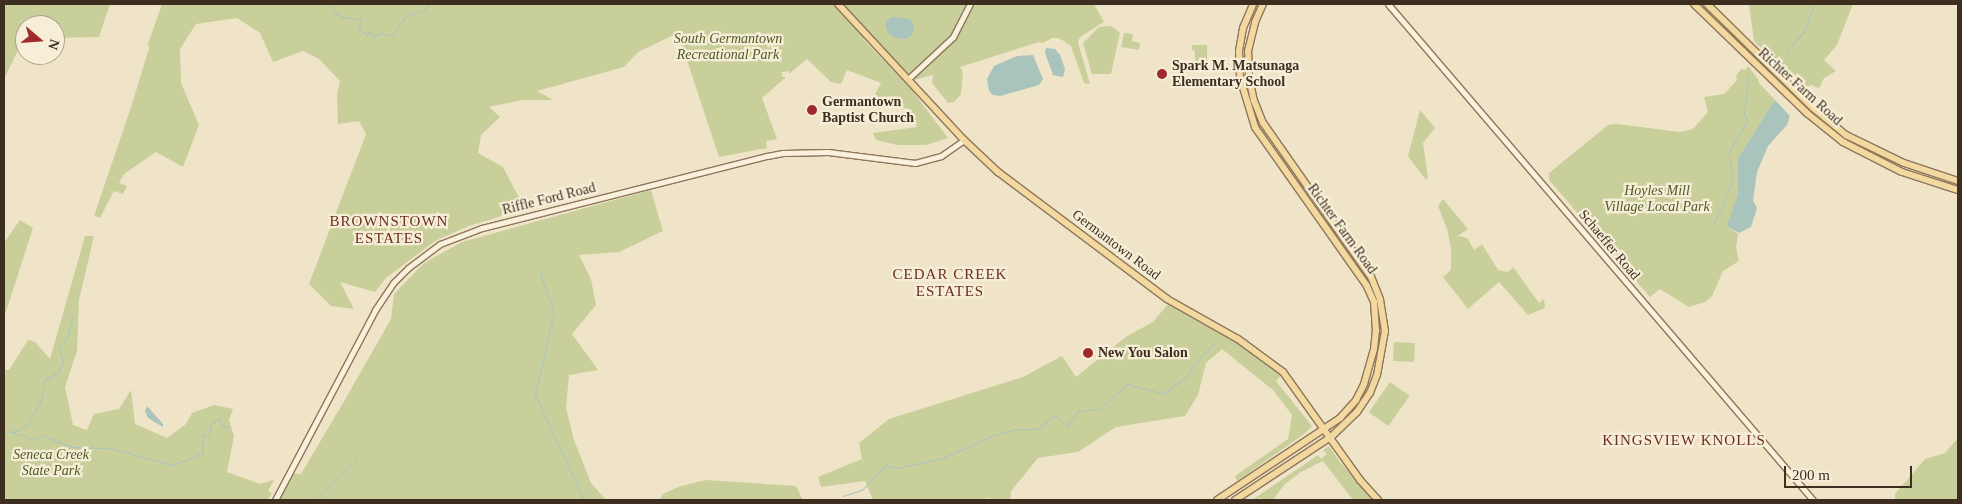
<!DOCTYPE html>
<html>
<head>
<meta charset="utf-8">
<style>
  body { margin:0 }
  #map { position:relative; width:1962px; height:504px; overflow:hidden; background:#f0e4c8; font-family:"Times New Roman",serif }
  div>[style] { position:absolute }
  .green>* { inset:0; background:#c9cf9b; transform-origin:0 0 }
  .water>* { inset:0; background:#a9c4bc }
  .stream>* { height:1px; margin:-0.5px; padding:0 0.5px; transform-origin:0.5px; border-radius:0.5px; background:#a9c4bc }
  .roads { filter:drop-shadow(1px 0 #8d765c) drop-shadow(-1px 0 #8d765c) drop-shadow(0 1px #8d765c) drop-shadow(0 -1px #8d765c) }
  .minor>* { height:5px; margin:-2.5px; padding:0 2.5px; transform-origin:2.5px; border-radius:2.5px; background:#faf1dc }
  .major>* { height:6px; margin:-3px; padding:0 3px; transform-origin:3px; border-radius:3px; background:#f3d9a0 }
  .dots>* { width:14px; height:14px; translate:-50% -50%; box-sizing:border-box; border:2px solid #f7eed8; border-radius:50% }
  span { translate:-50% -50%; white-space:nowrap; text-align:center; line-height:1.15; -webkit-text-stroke:4.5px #f7eed8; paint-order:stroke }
  .park-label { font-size:14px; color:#4d5a26; font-style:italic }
  .poi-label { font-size:14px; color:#3d2e20; font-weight:700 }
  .left { translate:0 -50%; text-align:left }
  .street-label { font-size:14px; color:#3d2e20 }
  .neighbourhood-label { font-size:15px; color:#6b2e1e; letter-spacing:1px }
  .frame { position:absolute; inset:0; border:5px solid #3d2e20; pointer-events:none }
  .north { position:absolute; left:15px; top:15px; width:50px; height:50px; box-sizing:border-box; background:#f7eed8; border:1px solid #ada18e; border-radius:50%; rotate:108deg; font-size:14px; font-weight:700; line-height:20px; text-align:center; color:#3d2e20 }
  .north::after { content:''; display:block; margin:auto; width:18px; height:22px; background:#9e2a2b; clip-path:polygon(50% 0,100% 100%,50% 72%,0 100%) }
  .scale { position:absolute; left:1784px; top:466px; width:128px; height:22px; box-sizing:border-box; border:2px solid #3d2e20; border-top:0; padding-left:6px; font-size:15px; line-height:18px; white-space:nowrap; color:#3d2e20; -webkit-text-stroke:4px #f7eed8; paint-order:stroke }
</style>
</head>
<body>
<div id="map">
  <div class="green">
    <div style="clip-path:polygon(4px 4px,110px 4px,99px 37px,55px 38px,55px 25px,25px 25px,25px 39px,20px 39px,21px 44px,4px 79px)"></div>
    <div style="clip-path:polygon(162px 4px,1094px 4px,1104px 22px,1080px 37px,1078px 42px,1090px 84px,1084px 83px,1071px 46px,1059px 38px,1052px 38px,1043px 43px,1039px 42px,960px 67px,963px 72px,961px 94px,954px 102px,948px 103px,932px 83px,933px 75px,914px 80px,867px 32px,870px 39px,863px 39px,912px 90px,948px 138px,926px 145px,897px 145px,876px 140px,873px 133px,917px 127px,910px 109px,870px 104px,881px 83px,847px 70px,841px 84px,831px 82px,807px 59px,789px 74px,789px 71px,782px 72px,782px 77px,786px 77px,762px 98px,777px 139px,766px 141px,767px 148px,719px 157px,678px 33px,638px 52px,624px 67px,537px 91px,553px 100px,522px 100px,489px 107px,500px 117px,481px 135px,478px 153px,503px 167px,525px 209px,469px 226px,435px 241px,386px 278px,375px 292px,340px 282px,354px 309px,331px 306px,309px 284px,366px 134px,359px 121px,338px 124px,337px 95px,340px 81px,319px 59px,303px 51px,273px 62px,260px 33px,237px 18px,196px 24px,180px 49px,181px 83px,199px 125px,183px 167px,156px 152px,124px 174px,119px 183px,127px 186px,123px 194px,114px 191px,100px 218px,94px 216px,132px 104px,150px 45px,147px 47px)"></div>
    <div style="clip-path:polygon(1749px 4px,1853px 4px,1837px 45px,1824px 60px,1836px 71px,1824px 78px,1819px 88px,1811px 85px,1803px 89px,1754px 41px)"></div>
    <div style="clip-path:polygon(1111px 26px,1120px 33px,1111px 74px,1092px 74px,1083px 43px,1099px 27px)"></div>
    <div style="clip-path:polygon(1124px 33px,1133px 34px,1132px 41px,1140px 43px,1139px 50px,1121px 47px)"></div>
    <div style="clip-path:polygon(1192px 45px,1207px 45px,1207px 67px,1195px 67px,1195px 51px,1192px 50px)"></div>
    <div style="clip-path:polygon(1748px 66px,1758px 79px,1759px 83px,1775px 100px,1738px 158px,1738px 193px,1728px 226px,1738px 234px,1736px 247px,1739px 261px,1723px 271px,1712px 296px,1705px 302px,1689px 307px,1660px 289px,1650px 297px,1549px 180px,1549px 173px,1608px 125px,1617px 124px,1680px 132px,1693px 129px,1708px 112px,1704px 97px,1724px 94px,1737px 80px,1736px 76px,1741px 69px,1745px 70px)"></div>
    <div style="clip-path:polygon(1420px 110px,1435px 128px,1423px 143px,1428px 178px,1425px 179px,1408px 156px)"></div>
    <div style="clip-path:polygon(651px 190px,663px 231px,619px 252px,579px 255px,591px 279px,596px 305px,572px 334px,598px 370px,569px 375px,566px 408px,574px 440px,591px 483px,606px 500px,275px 500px,290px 473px,301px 474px,343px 403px,391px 319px,394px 294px,424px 263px,462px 242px)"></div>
    <div style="clip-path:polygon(1443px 199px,1468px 229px,1456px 237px,1461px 236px,1468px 239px,1474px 250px,1482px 244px,1498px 270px,1508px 272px,1513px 267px,1539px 303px,1544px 299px,1545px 308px,1528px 315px,1499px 282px,1468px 309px,1443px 277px,1451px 270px,1451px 248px,1447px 229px,1438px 206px)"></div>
    <div style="clip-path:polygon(20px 220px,33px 228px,4px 318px,4px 243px)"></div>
    <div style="clip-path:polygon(85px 236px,94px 236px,79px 300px,77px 351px,65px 387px,73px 425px,87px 430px,94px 414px,119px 409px,131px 390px,135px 424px,167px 438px,186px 424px,192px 413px,214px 405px,233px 409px,229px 420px,234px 436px,227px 472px,260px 484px,274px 480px,268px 491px,272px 493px,268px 500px,4px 500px,4px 370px,9px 370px,28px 340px,35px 342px,50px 359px)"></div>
    <div style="clip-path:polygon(1168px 304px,1233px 339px,1282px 374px,1276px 381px,1312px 426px,1303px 435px,1237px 481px,1235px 476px,1288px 439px,1292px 415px,1273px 390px,1222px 349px,1206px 363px,1198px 395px,1185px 416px,1116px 427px,1078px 452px,1038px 458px,1011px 491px,1010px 500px,991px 500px,989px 498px,972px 500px,873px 500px,865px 481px,821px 487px,818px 477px,862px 459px,859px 443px,889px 419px,1023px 377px,1062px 356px,1076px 377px,1127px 336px,1153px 322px)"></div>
    <div style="left:1394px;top:342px;width:21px;height:19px;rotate:3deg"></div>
    <div style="left:1390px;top:382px;width:24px;height:37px;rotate:35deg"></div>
    <div style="clip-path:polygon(1958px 438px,1958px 500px,1895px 500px,1895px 494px,1925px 459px,1945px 453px)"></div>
    <div style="clip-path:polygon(1329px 446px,1340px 462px,1374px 500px,1353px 500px,1323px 461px,1301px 472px,1285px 484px,1273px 500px,1264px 500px,1261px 498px,1252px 500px,1318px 455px,1321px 459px,1327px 454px,1323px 450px)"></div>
    <div style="clip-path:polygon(706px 480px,796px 486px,803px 500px,659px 500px,663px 494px,678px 487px)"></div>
  </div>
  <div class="water">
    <div style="clip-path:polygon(892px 17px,910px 19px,914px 26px,912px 35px,906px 39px,895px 38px,888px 33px,885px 22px)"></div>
    <div style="clip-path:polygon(1046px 48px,1055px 49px,1060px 55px,1065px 69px,1063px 77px,1053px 75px,1045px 53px)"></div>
    <div style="clip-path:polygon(1033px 55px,1043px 79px,1039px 85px,1000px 96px,993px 95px,989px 91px,987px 79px,994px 66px,1017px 56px)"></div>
    <div style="clip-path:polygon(1775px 100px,1790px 116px,1787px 125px,1768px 146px,1757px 172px,1753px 201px,1757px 208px,1751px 227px,1739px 233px,1727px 226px,1738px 193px,1738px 158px)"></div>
    <div style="clip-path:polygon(147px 406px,163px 424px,163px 427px,148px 418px,145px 411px)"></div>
  </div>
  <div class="stream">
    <div style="left:332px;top:4px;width:9px;rotate:77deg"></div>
    <div style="left:334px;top:13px;width:13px;rotate:23deg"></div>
    <div style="left:346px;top:18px;width:15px;rotate:4deg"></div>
    <div style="left:361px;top:19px;width:10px;rotate:101deg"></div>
    <div style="left:359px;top:29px;width:10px;rotate:37deg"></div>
    <div style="left:367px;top:35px;width:5px;rotate:-53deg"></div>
    <div style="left:370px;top:31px;width:6px;rotate:72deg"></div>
    <div style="left:372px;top:37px;width:10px;rotate:-24deg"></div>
    <div style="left:381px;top:33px;width:11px;rotate:15deg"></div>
    <div style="left:392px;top:36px;width:26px;rotate:-54deg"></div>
    <div style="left:407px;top:15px;width:16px;rotate:-14deg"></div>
    <div style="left:423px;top:11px;width:10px;rotate:-45deg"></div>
    <div style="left:1785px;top:53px;width:28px;rotate:-48deg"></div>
    <div style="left:1804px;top:32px;width:30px;rotate:-70deg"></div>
    <div style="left:1713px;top:223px;width:18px;rotate:-56deg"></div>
    <div style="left:1723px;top:208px;width:15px;rotate:-79deg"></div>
    <div style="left:1726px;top:193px;width:6px;rotate:-51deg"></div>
    <div style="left:1730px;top:188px;width:12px;rotate:-81deg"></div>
    <div style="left:1732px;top:176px;width:18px;rotate:-99deg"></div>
    <div style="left:1729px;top:158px;width:9px;rotate:-84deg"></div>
    <div style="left:1730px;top:149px;width:32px;rotate:-58deg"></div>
    <div style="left:1747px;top:122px;width:9px;rotate:-108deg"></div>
    <div style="left:1744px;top:113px;width:38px;rotate:-83deg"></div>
    <div style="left:540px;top:273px;width:41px;rotate:70.3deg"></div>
    <div style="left:554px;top:312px;width:85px;rotate:102.9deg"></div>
    <div style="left:535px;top:395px;width:116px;rotate:65deg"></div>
    <div style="left:14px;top:432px;width:16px;rotate:-30deg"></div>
    <div style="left:28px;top:424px;width:27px;rotate:-62deg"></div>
    <div style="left:41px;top:400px;width:19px;rotate:-81deg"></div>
    <div style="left:44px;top:381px;width:17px;rotate:-33deg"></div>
    <div style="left:58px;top:372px;width:11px;rotate:-63deg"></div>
    <div style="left:63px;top:362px;width:15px;rotate:-106deg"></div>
    <div style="left:59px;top:348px;width:13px;rotate:-51deg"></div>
    <div style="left:67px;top:338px;width:23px;rotate:-75deg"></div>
    <div style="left:4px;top:433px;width:5px;rotate:-22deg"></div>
    <div style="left:9px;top:431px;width:28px;rotate:19deg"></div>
    <div style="left:35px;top:440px;width:8px;rotate:-40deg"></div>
    <div style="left:41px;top:435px;width:34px;rotate:21deg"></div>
    <div style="left:73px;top:447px;width:36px;rotate:2deg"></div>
    <div style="left:109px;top:448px;width:66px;rotate:14.9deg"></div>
    <div style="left:173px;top:465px;width:32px;rotate:-22deg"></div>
    <div style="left:203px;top:453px;width:17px;rotate:-93deg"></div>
    <div style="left:202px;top:436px;width:7px;rotate:-8deg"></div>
    <div style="left:209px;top:435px;width:11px;rotate:-80deg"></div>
    <div style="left:211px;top:424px;width:9px;rotate:-41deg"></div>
    <div style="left:218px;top:418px;width:11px;rotate:56deg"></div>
    <div style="left:224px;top:427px;width:5px;rotate:-11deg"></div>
    <div style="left:843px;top:496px;width:20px;rotate:-18deg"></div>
    <div style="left:862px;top:490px;width:34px;rotate:-47deg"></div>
    <div style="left:885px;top:465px;width:11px;rotate:15deg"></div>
    <div style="left:896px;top:468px;width:48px;rotate:-12deg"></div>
    <div style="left:943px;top:458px;width:56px;rotate:-24.3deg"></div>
    <div style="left:994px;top:435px;width:23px;rotate:-15deg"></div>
    <div style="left:1016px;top:429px;width:21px"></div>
    <div style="left:1037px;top:429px;width:23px;rotate:-38deg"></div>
    <div style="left:1055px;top:415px;width:16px;rotate:43deg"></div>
    <div style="left:1067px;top:426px;width:19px;rotate:-54deg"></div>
    <div style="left:1078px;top:411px;width:21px;rotate:-5deg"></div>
    <div style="left:1099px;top:409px;width:38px;rotate:-42deg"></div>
    <div style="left:1127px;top:384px;width:38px;rotate:15deg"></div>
    <div style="left:1164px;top:394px;width:31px;rotate:-38deg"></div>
    <div style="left:1188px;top:375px;width:9px;rotate:-69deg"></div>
    <div style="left:1191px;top:367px;width:35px;rotate:-46deg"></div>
    <div style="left:316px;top:500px;width:58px;rotate:-45deg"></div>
  </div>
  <div class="roads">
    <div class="minor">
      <div style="left:1388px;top:4px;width:653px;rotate:49.41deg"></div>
      <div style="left:909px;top:78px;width:60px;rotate:-43deg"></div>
      <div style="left:953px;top:37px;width:37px;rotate:-63deg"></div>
      <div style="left:275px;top:500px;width:215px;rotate:-62.2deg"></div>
      <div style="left:375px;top:310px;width:32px;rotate:-56deg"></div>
      <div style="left:393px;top:283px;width:21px;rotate:-45deg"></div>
      <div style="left:408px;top:268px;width:40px;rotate:-37deg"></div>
      <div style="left:440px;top:244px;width:45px;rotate:-20.9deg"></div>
      <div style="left:482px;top:228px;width:294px;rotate:-14.2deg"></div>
      <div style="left:767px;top:156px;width:16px;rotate:-11deg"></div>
      <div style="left:783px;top:153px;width:45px;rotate:-1.3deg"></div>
      <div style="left:828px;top:152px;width:88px;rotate:7.2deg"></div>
      <div style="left:915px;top:163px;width:27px;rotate:-15deg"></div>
      <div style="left:941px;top:156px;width:28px;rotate:-35deg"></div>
    </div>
    <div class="major">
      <div style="left:838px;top:4px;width:185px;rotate:47.2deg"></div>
      <div style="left:964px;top:140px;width:47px;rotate:43.3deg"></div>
      <div style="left:998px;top:172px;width:211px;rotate:36.9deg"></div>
      <div style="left:1167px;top:299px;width:81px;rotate:29.4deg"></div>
      <div style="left:1238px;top:339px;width:56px;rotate:36.3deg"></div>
      <div style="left:1283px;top:372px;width:133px;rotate:54.5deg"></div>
      <div style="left:1360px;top:480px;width:27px;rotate:48deg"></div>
      <div style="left:1694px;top:4px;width:158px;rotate:44deg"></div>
      <div style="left:1808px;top:114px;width:45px;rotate:38.7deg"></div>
      <div style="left:1843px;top:142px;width:66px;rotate:27deg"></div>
      <div style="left:1902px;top:172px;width:59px;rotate:17.8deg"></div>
      <div style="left:1707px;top:4px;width:148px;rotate:44.5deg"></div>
      <div style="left:1813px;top:108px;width:43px;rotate:39.3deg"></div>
      <div style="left:1846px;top:135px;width:64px;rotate:25.8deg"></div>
      <div style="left:1904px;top:163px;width:57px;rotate:18.4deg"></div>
      <div style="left:1217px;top:500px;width:148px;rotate:-33.7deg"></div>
      <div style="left:1340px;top:418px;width:24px;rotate:-48deg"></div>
      <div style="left:1356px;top:400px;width:18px;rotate:-63deg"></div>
      <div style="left:1364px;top:384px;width:36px;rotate:-74deg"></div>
      <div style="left:1374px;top:349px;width:18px;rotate:-84deg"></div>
      <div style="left:1376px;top:331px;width:29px;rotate:-94deg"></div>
      <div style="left:1374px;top:302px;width:17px;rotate:-114deg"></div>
      <div style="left:1367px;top:286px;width:194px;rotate:-125.2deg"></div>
      <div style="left:1255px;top:127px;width:51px;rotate:-107deg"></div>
      <div style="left:1240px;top:78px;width:27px;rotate:-92deg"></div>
      <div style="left:1239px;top:51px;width:23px;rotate:-80deg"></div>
      <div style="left:1243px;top:28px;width:26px;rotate:-67deg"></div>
      <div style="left:1235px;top:500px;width:115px;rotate:-33.3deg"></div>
      <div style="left:1331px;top:437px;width:36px;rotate:-44deg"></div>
      <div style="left:1357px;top:412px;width:23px;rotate:-56deg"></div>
      <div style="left:1370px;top:393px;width:19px;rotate:-69deg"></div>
      <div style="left:1377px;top:375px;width:45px;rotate:-79.7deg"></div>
      <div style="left:1385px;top:331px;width:32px;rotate:-99deg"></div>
      <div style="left:1380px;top:299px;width:24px;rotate:-112deg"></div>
      <div style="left:1371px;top:277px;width:188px;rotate:-125deg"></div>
      <div style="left:1263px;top:123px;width:24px;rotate:-112deg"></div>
      <div style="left:1254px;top:101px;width:25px;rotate:-102deg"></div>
      <div style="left:1249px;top:77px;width:26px;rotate:-92deg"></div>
      <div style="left:1248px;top:51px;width:30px;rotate:-76deg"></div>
      <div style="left:1255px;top:22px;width:20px;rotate:-66deg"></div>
    </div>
  </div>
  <div class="dots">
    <div style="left:1162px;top:74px;background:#9e2a2b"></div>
    <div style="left:812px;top:110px;background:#9e2a2b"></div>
    <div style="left:1088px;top:353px;background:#9e2a2b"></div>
  </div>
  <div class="park-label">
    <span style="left:728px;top:47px">South Germantown<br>Recreational Park</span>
    <span style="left:1657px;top:199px">Hoyles Mill<br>Village Local Park</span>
    <span style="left:51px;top:463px">Seneca Creek<br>State Park</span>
  </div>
  <div class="poi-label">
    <span class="left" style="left:1172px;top:74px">Spark M. Matsunaga<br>Elementary School</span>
    <span class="left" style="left:822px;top:110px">Germantown<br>Baptist Church</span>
    <span class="left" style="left:1098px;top:353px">New You Salon</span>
  </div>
  <div class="street-label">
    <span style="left:1800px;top:87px;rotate:42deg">Richter Farm Road</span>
    <span style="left:549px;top:199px;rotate:-14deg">Riffle Ford Road</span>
    <span style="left:1342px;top:229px;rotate:54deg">Richter Farm Road</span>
    <span style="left:1116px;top:245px;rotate:37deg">Germantown Road</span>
    <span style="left:1609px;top:245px;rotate:50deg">Schaeffer Road</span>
  </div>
  <div class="neighbourhood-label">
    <span style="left:389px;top:230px">BROWNSTOWN<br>ESTATES</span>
    <span style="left:950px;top:283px">CEDAR CREEK<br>ESTATES</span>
    <span style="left:1684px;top:441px">KINGSVIEW KNOLLS</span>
  </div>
  <div class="frame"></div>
  <div class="north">N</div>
  <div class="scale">200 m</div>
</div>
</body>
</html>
